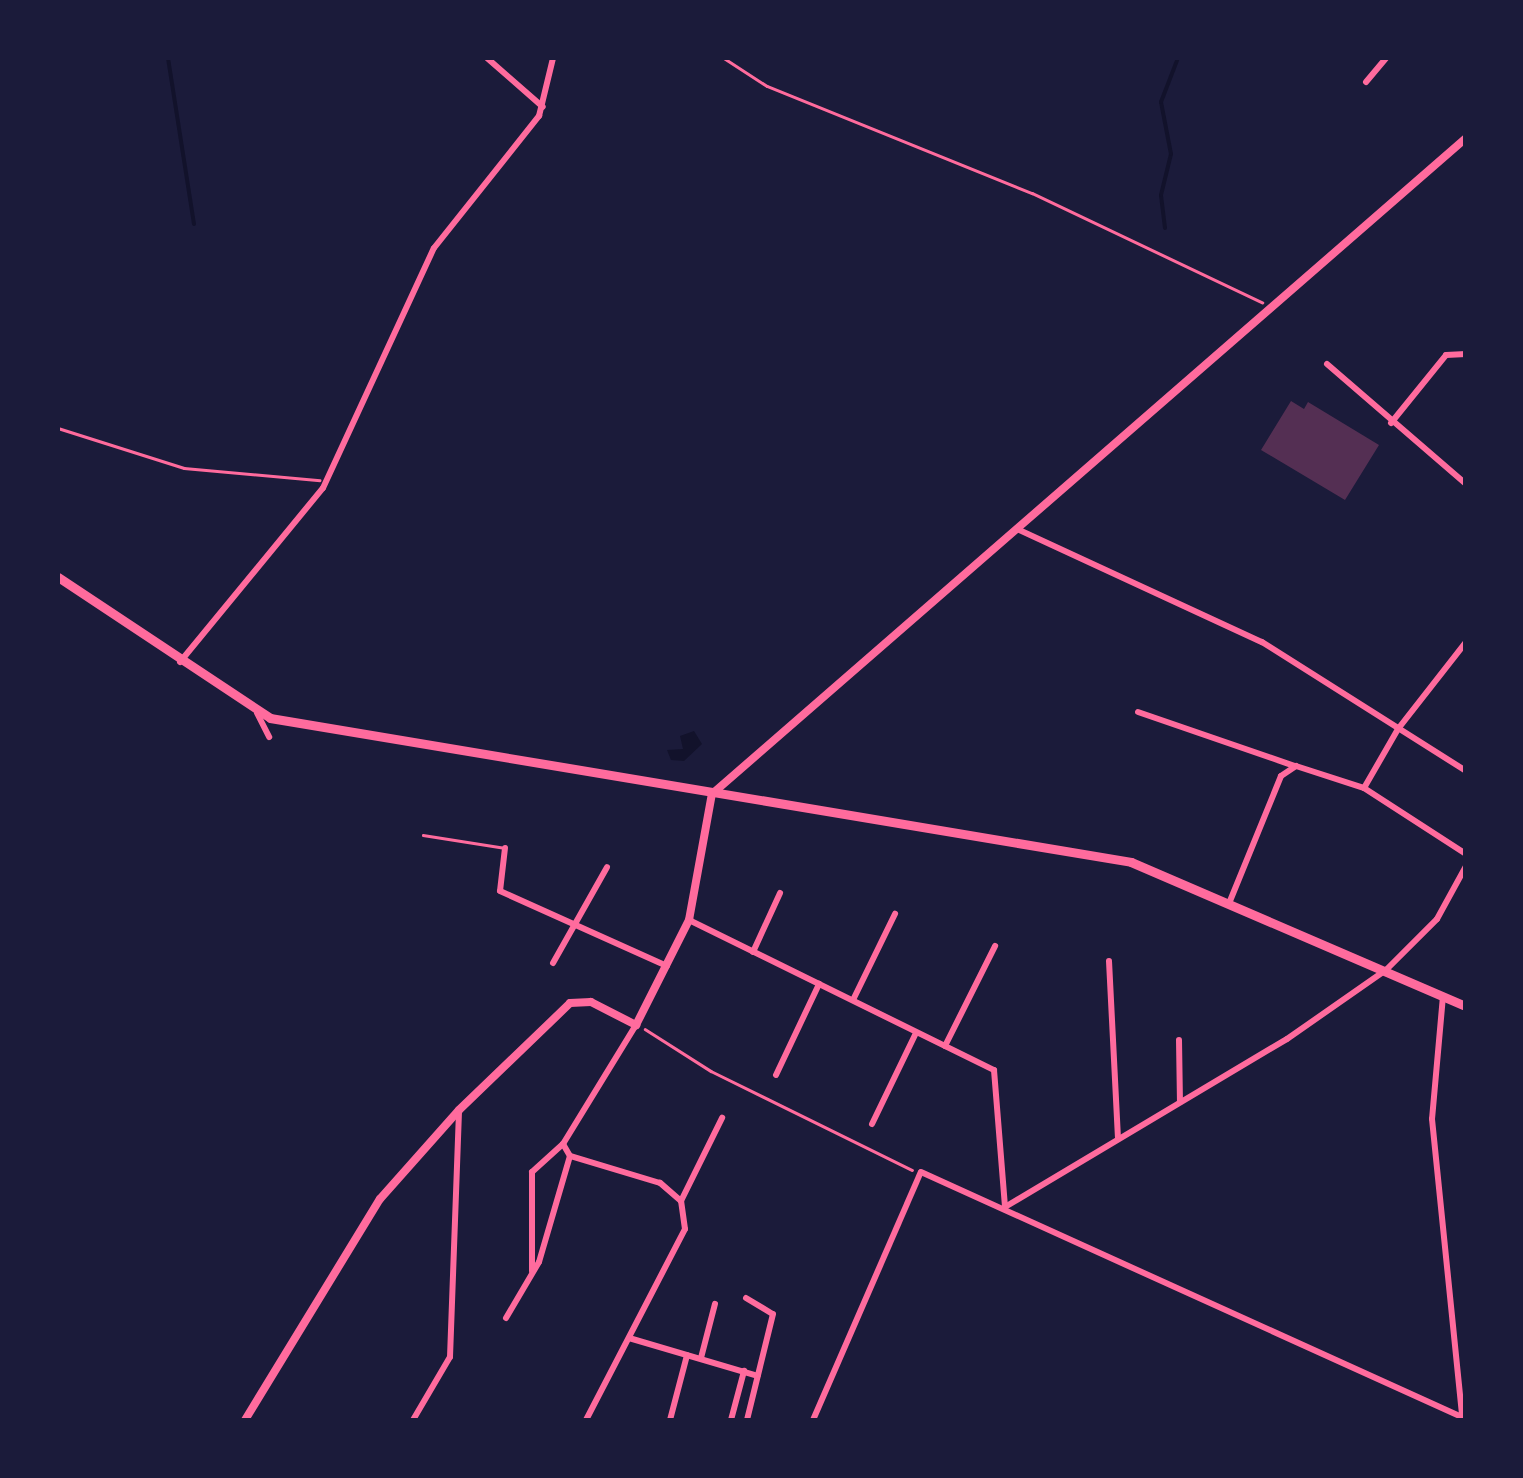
<!DOCTYPE html>
<html>
<head>
<meta charset="utf-8">
<style>
  body { margin:0 }
  #map { position:relative; width:1523px; height:1478px; overflow:hidden; background:#1b1b3a; font-family:"Asap Condensed",sans-serif }
  div>[style] { position:absolute }
  .water>* { inset:0; background:#12122b }
  .stream>* { height:4px; margin:-2px; padding:0 2px; transform-origin:2px; border-radius:2px; background:#12122b }
  .building>* { inset:0; background:#542f53 }
  .path>* { height:2.5px; margin:-1.25px; padding:0 1.25px; transform-origin:1.25px; border-radius:1.25px; background:#ff6b9d }
  .service>* { height:2.5px; margin:-1.25px; padding:0 1.25px; transform-origin:1.25px; border-radius:1.25px; background:#ff6b9d }
  .minor>* { height:6px; margin:-3px; padding:0 3px; transform-origin:3px; border-radius:3px; background:#ff6b9d }
  .tertiary>* { height:8px; margin:-4px; padding:0 4px; transform-origin:4px; border-radius:4px; background:#ff6b9d }
  .secondary>* { height:9px; margin:-4.5px; padding:0 4.5px; transform-origin:4.5px; border-radius:4.5px; background:#ff6b9d }
  span { translate:-50% -50%; white-space:nowrap; text-align:center; line-height:1.15; -webkit-text-stroke:8px #1b1b3a; paint-order:stroke }
  .frame { position:absolute; inset:0; border:60px solid #1b1b3a; pointer-events:none }
</style>
</head>
<body>
<div id="map">
  <div class="water">
    <div style="clip-path:polygon(694px 731px,702px 744px,684px 761px,671px 760px,667px 750px,683px 749px,680px 736px)"></div>
  </div>
  <div class="stream">
    <div style="left:168px;top:58px;width:168px;rotate:81.1deg"></div>
    <div style="left:1165px;top:228px;width:33px;rotate:-97deg"></div>
    <div style="left:1161px;top:195px;width:42px;rotate:-76.3deg"></div>
    <div style="left:1171px;top:154px;width:53px;rotate:-100.9deg"></div>
    <div style="left:1161px;top:102px;width:47px;rotate:-68.9deg"></div>
  </div>
  <div class="building">
    <div style="clip-path:polygon(1291px 401px,1304px 409px,1308px 402px,1379px 445px,1345px 500px,1261px 450px)"></div>
  </div>
  <div class="path">
    <div style="left:724px;top:58px;width:51px;rotate:33.1deg"></div>
    <div style="left:767px;top:86px;width:286px;rotate:22deg"></div>
    <div style="left:1032px;top:193px;width:255px;rotate:25.4deg"></div>
    <div style="left:58px;top:428px;width:132px;rotate:17.6deg"></div>
    <div style="left:184px;top:468px;width:136px;rotate:5.1deg"></div>
    <div style="left:645px;top:1029px;width:78px;rotate:32.5deg"></div>
    <div style="left:711px;top:1071px;width:224px;rotate:26.2deg"></div>
  </div>
  <div class="service">
    <div style="left:423px;top:835px;width:83px;rotate:9deg"></div>
  </div>
  <div class="minor">
    <div style="left:487px;top:58px;width:74px;rotate:41.2deg"></div>
    <div style="left:1366px;top:82px;width:31px;rotate:-50deg"></div>
    <div style="left:1327px;top:364px;width:184px;rotate:40.8deg"></div>
    <div style="left:1391px;top:423px;width:87px;rotate:-51deg"></div>
    <div style="left:1446px;top:355px;width:20px;rotate:-3deg"></div>
    <div style="left:1017px;top:529px;width:270px;rotate:24.8deg"></div>
    <div style="left:1262px;top:642px;width:241px;rotate:32.3deg"></div>
    <div style="left:180px;top:662px;width:225px;rotate:-50.6deg"></div>
    <div style="left:323px;top:488px;width:264px;rotate:-65.2deg"></div>
    <div style="left:434px;top:248px;width:169px;rotate:-51.5deg"></div>
    <div style="left:539px;top:116px;width:60px;rotate:-76.4deg"></div>
    <div style="left:1138px;top:712px;width:166px;rotate:19deg"></div>
    <div style="left:257px;top:713px;width:27px;rotate:63deg"></div>
    <div style="left:1364px;top:788px;width:68px;rotate:-60deg"></div>
    <div style="left:1398px;top:729px;width:110px;rotate:-52deg"></div>
    <div style="left:505px;top:848px;width:43px;rotate:96.6deg"></div>
    <div style="left:500px;top:891px;width:183px;rotate:24.2deg"></div>
    <div style="left:1230px;top:901px;width:135px;rotate:-67.8deg"></div>
    <div style="left:1281px;top:776px;width:18px;rotate:-34deg"></div>
    <div style="left:1296px;top:766px;width:71px;rotate:17.9deg"></div>
    <div style="left:1364px;top:788px;width:121px;rotate:32.9deg"></div>
    <div style="left:689px;top:920px;width:340px;rotate:26.2deg"></div>
    <div style="left:994px;top:1070px;width:137px;rotate:85.4deg"></div>
    <div style="left:753px;top:952px;width:65px;rotate:-65.4deg"></div>
    <div style="left:1109px;top:961px;width:176px;rotate:87.1deg"></div>
    <div style="left:553px;top:963px;width:110px;rotate:-60.6deg"></div>
    <div style="left:1443px;top:996px;width:123px;rotate:95.1deg"></div>
    <div style="left:1432px;top:1119px;width:298px;rotate:84.2deg"></div>
    <div style="left:853px;top:1000px;width:96px;rotate:-64deg"></div>
    <div style="left:1179px;top:1040px;width:62px;rotate:89.1deg"></div>
    <div style="left:945px;top:1046px;width:112px;rotate:-63.4deg"></div>
    <div style="left:776px;top:1075px;width:101px;rotate:-64.7deg"></div>
    <div style="left:872px;top:1124px;width:101px;rotate:-64.2deg"></div>
    <div style="left:681px;top:1201px;width:93px;rotate:-63.7deg"></div>
    <div style="left:1005px;top:1207px;width:328px;rotate:-30.8deg"></div>
    <div style="left:1287px;top:1039px;width:121px;rotate:-34.9deg"></div>
    <div style="left:1386px;top:970px;width:72px;rotate:-45deg"></div>
    <div style="left:1437px;top:919px;width:60px;rotate:-61.3deg"></div>
    <div style="left:532px;top:1271px;width:99px;rotate:-90deg"></div>
    <div style="left:532px;top:1172px;width:42px;rotate:-42.1deg"></div>
    <div style="left:746px;top:1298px;width:31px;rotate:31deg"></div>
    <div style="left:773px;top:1314px;width:109px;rotate:103.8deg"></div>
    <div style="left:506px;top:1318px;width:65px;rotate:-59.5deg"></div>
    <div style="left:539px;top:1262px;width:110px;rotate:-73.7deg"></div>
    <div style="left:629px;top:1338px;width:134px;rotate:16.4deg"></div>
    <div style="left:701px;top:1358px;width:56px;rotate:-75.5deg"></div>
    <div style="left:413px;top:1420px;width:73px;rotate:-59.6deg"></div>
    <div style="left:450px;top:1357px;width:246px;rotate:-87.9deg"></div>
    <div style="left:586px;top:1420px;width:215px;rotate:-62.6deg"></div>
    <div style="left:685px;top:1229px;width:28px;rotate:-98deg"></div>
    <div style="left:681px;top:1201px;width:28px;rotate:-139deg"></div>
    <div style="left:660px;top:1183px;width:94px;rotate:-163.3deg"></div>
    <div style="left:570px;top:1156px;width:14px;rotate:-120deg"></div>
    <div style="left:563px;top:1144px;width:140px;rotate:-58.5deg"></div>
    <div style="left:670px;top:1420px;width:67px;rotate:-75.3deg"></div>
    <div style="left:731px;top:1420px;width:51px;rotate:-75.1deg"></div>
    <div style="left:813px;top:1420px;width:270px;rotate:-66.5deg"></div>
    <div style="left:921px;top:1172px;width:598px;rotate:24.38deg"></div>
  </div>
  <div class="tertiary">
    <div style="left:245px;top:1420px;width:259px;rotate:-58.6deg"></div>
    <div style="left:380px;top:1199px;width:119px;rotate:-48.4deg"></div>
    <div style="left:459px;top:1110px;width:154px;rotate:-43.9deg"></div>
    <div style="left:570px;top:1003px;width:21px;rotate:-3deg"></div>
    <div style="left:591px;top:1002px;width:51px;rotate:27.1deg"></div>
    <div style="left:636px;top:1025px;width:118px;rotate:-63.2deg"></div>
    <div style="left:689px;top:920px;width:128px;rotate:-79.7deg"></div>
    <div style="left:712px;top:794px;width:999px;rotate:-41.02deg"></div>
  </div>
  <div class="secondary">
    <div style="left:58px;top:577px;width:255px;rotate:33.6deg"></div>
    <div style="left:270px;top:718px;width:873px;rotate:9.49deg"></div>
    <div style="left:1131px;top:862px;width:365px;rotate:23.3deg"></div>
  </div>
  <div class="frame"></div>
</div>
</body>
</html>
